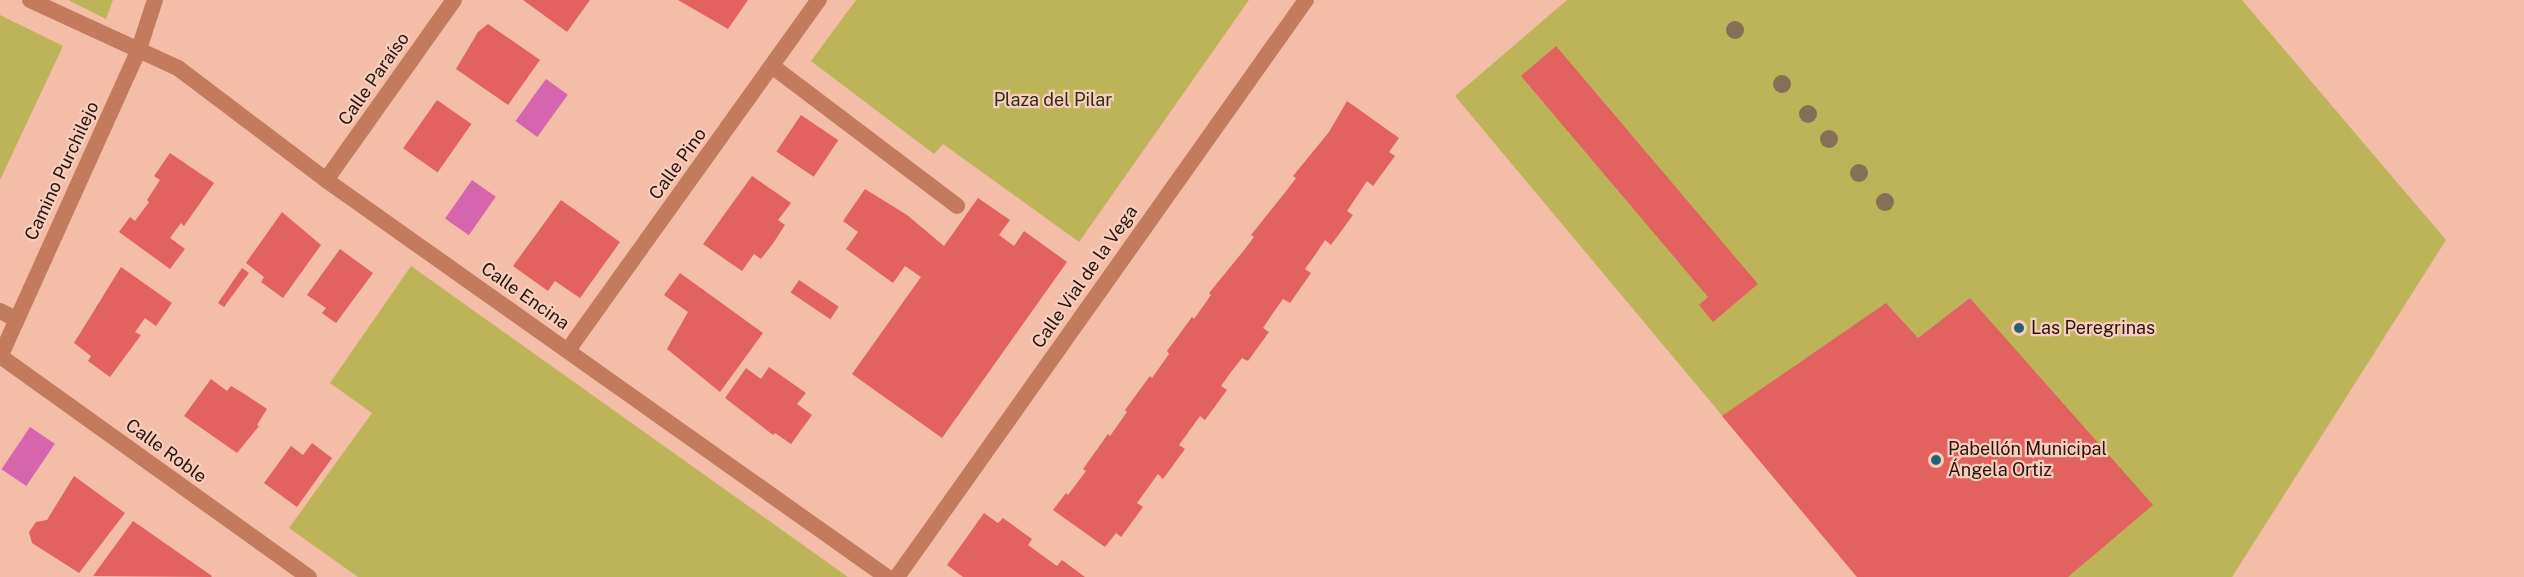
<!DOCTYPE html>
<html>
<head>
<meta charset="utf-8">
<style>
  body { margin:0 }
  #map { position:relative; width:2524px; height:577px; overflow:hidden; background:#f3bda7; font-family:"Public Sans",sans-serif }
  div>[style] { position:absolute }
  .green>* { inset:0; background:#bdb45a }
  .water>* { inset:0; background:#d566ad; transform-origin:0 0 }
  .building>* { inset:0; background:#e26260; transform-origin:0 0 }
  .minor>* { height:16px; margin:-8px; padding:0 8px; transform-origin:8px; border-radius:8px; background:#c27b5d }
  .tertiary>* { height:16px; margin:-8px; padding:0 8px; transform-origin:8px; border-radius:8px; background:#c27b5d }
  .trees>* { width:18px; height:18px; margin:-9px; border-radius:50%; background:#876e57 }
  .dots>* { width:16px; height:16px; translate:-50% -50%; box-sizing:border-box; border:3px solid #f9cdbb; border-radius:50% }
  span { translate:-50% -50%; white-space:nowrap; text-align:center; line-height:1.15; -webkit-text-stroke:4.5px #f9cdbb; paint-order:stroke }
  .street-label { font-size:18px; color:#27140c }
  .park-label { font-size:18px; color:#2f2d16 }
  .poi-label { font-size:18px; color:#27140c }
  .left { translate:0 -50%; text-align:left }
</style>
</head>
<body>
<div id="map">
  <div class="green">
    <div style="clip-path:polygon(68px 0,113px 0,106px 19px)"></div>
    <div style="clip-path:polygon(856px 0,1249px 0,1079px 242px,943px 144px,934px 154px,811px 61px)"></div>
    <div style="clip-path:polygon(1567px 0,2242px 0,2446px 240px,2232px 577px,1857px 577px,1455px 96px)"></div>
    <div style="clip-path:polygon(0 15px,63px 46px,0 180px)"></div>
    <div style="clip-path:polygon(411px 266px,848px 577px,358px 577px,289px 528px,372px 413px,330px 383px)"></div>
  </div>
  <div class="water">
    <div style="left:546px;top:79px;width:27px;height:52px;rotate:36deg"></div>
    <div style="left:472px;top:180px;width:29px;height:47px;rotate:35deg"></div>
    <div style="left:30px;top:427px;width:30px;height:51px;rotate:34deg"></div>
  </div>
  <div class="building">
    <div style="clip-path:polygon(523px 0,590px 0,567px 32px)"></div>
    <div style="clip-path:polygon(678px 0,748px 0,728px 29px)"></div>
    <div style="clip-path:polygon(488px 24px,540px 60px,508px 105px,456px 69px,478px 32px)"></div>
    <div style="clip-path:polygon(1556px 46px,1758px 284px,1713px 322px,1699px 305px,1708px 297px,1521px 76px)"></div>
    <div style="left:437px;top:100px;width:42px;height:59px;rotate:35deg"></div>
    <div style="clip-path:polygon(1347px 101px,1399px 138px,1389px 152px,1395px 156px,1373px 186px,1367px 181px,1347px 211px,1353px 215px,1331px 245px,1325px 240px,1315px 255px,1305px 269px,1311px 273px,1290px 303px,1283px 299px,1273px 313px,1263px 328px,1269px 332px,1248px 361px,1242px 358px,1231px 372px,1221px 386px,1227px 390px,1205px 420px,1200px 416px,1179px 445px,1185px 449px,1163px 479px,1158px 474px,1137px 503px,1143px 507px,1121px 537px,1116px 533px,1105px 547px,1053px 510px,1066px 493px,1068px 495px,1086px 471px,1083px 469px,1108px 434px,1110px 436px,1127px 412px,1125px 410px,1150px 376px,1152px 378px,1169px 354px,1167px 351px,1192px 317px,1194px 319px,1211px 295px,1209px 293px,1245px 249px,1254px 237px,1251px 235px,1287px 190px,1296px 178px,1293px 176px,1329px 132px)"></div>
    <div style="left:801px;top:115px;width:45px;height:44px;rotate:34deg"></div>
    <div style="clip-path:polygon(170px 153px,214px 183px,184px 226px,181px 223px,170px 238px,185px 249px,170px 269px,119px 232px,130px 217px,135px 221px,149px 202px,147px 200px,160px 180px,154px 176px)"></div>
    <div style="clip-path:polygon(752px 176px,791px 203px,778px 220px,785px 225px,774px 242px,761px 259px,754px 254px,742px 271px,703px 244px)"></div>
    <div style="clip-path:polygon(865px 189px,907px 215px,944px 246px,978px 198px,1010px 220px,999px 235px,1014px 246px,1024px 231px,1067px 262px,942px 438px,852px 374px,921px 277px,905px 266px,893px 283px,846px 249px,858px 232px,843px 221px)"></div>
    <div style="clip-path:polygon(561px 200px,620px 242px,580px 298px,555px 281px,548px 291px,513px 266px)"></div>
    <div style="clip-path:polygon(282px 212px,321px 245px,283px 298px,261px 282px,264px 277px,246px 263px)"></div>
    <div style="clip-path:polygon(340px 249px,373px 273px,336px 323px,322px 313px,326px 308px,307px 295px)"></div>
    <div style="clip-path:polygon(121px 267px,172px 303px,156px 326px,145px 318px,135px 332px,141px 335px,110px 377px,88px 361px,91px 356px,74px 343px)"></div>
    <div style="clip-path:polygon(242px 268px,249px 273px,224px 307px,218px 303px)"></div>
    <div style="clip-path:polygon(680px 273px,763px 333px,720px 392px,667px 349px,688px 312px,664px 295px)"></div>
    <div style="left:799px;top:280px;width:48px;height:15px;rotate:34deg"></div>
    <div style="clip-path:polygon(1970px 298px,2153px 505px,2068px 577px,1857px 577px,1722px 416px,1886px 303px,1918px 338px)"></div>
    <div style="clip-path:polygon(769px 367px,806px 393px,797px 404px,812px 415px,791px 444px,775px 433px,773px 435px,725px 398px,746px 368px,761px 379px)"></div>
    <div style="clip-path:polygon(211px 379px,227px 391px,231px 386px,243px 393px,267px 409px,257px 425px,259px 426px,237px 453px,184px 416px)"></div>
    <div style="clip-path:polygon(312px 443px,332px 458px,297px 507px,264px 483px,291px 446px,303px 455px)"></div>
    <div style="clip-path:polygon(74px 476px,125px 513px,79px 573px,32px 543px,29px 532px,36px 522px,47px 520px)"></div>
    <div style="clip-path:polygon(984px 513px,998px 523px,1003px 518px,1032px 539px,1028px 545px,1057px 566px,1062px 560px,1085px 577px,963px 577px,947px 565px)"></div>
    <div style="clip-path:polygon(133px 521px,212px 576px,211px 577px,93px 576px)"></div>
  </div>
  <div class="minor">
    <div style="left:30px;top:0;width:163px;rotate:24.7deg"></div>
    <div style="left:178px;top:68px;width:186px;rotate:37.1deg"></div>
    <div style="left:326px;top:180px;width:687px;rotate:35.29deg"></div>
    <div style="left:772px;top:66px;width:232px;rotate:37.1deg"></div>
    <div style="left:326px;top:180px;width:221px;rotate:-54.6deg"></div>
    <div style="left:568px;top:350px;width:431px;rotate:-54.4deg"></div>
  </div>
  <div class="tertiary">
    <div style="left:0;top:311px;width:18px;rotate:27deg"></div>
    <div style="left:0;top:356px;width:380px;rotate:35.6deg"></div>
    <div style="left:0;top:357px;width:335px;rotate:-65.7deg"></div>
    <div style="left:138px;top:52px;width:55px;rotate:-71.9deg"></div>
    <div style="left:897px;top:577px;width:707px;rotate:-54.67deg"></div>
  </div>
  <div class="trees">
    <div style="left:1735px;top:30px"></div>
    <div style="left:1782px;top:84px"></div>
    <div style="left:1808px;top:114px"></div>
    <div style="left:1829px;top:139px"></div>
    <div style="left:1859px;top:173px"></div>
    <div style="left:1885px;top:202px"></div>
  </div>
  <div class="dots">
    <div style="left:2019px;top:328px;background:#226277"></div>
    <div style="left:1936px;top:460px;background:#226277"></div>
  </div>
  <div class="street-label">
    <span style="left:374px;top:79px;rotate:-55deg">Calle Paraíso</span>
    <span style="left:678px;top:164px;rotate:-54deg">Calle Pino</span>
    <span style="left:62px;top:171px;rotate:-65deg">Camino Purchilejo</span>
    <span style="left:1085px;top:277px;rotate:-55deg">Calle Vial de la Vega</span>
    <span style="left:525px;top:296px;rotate:35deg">Calle Encina</span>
    <span style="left:166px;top:451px;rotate:36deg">Calle Roble</span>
  </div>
  <div class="park-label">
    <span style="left:1053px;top:100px">Plaza del Pilar</span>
  </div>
  <div class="poi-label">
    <span class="left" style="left:2031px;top:328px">Las Peregrinas</span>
    <span class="left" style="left:1948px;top:460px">Pabellón Municipal<br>Ángela Ortiz</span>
  </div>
</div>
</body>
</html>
